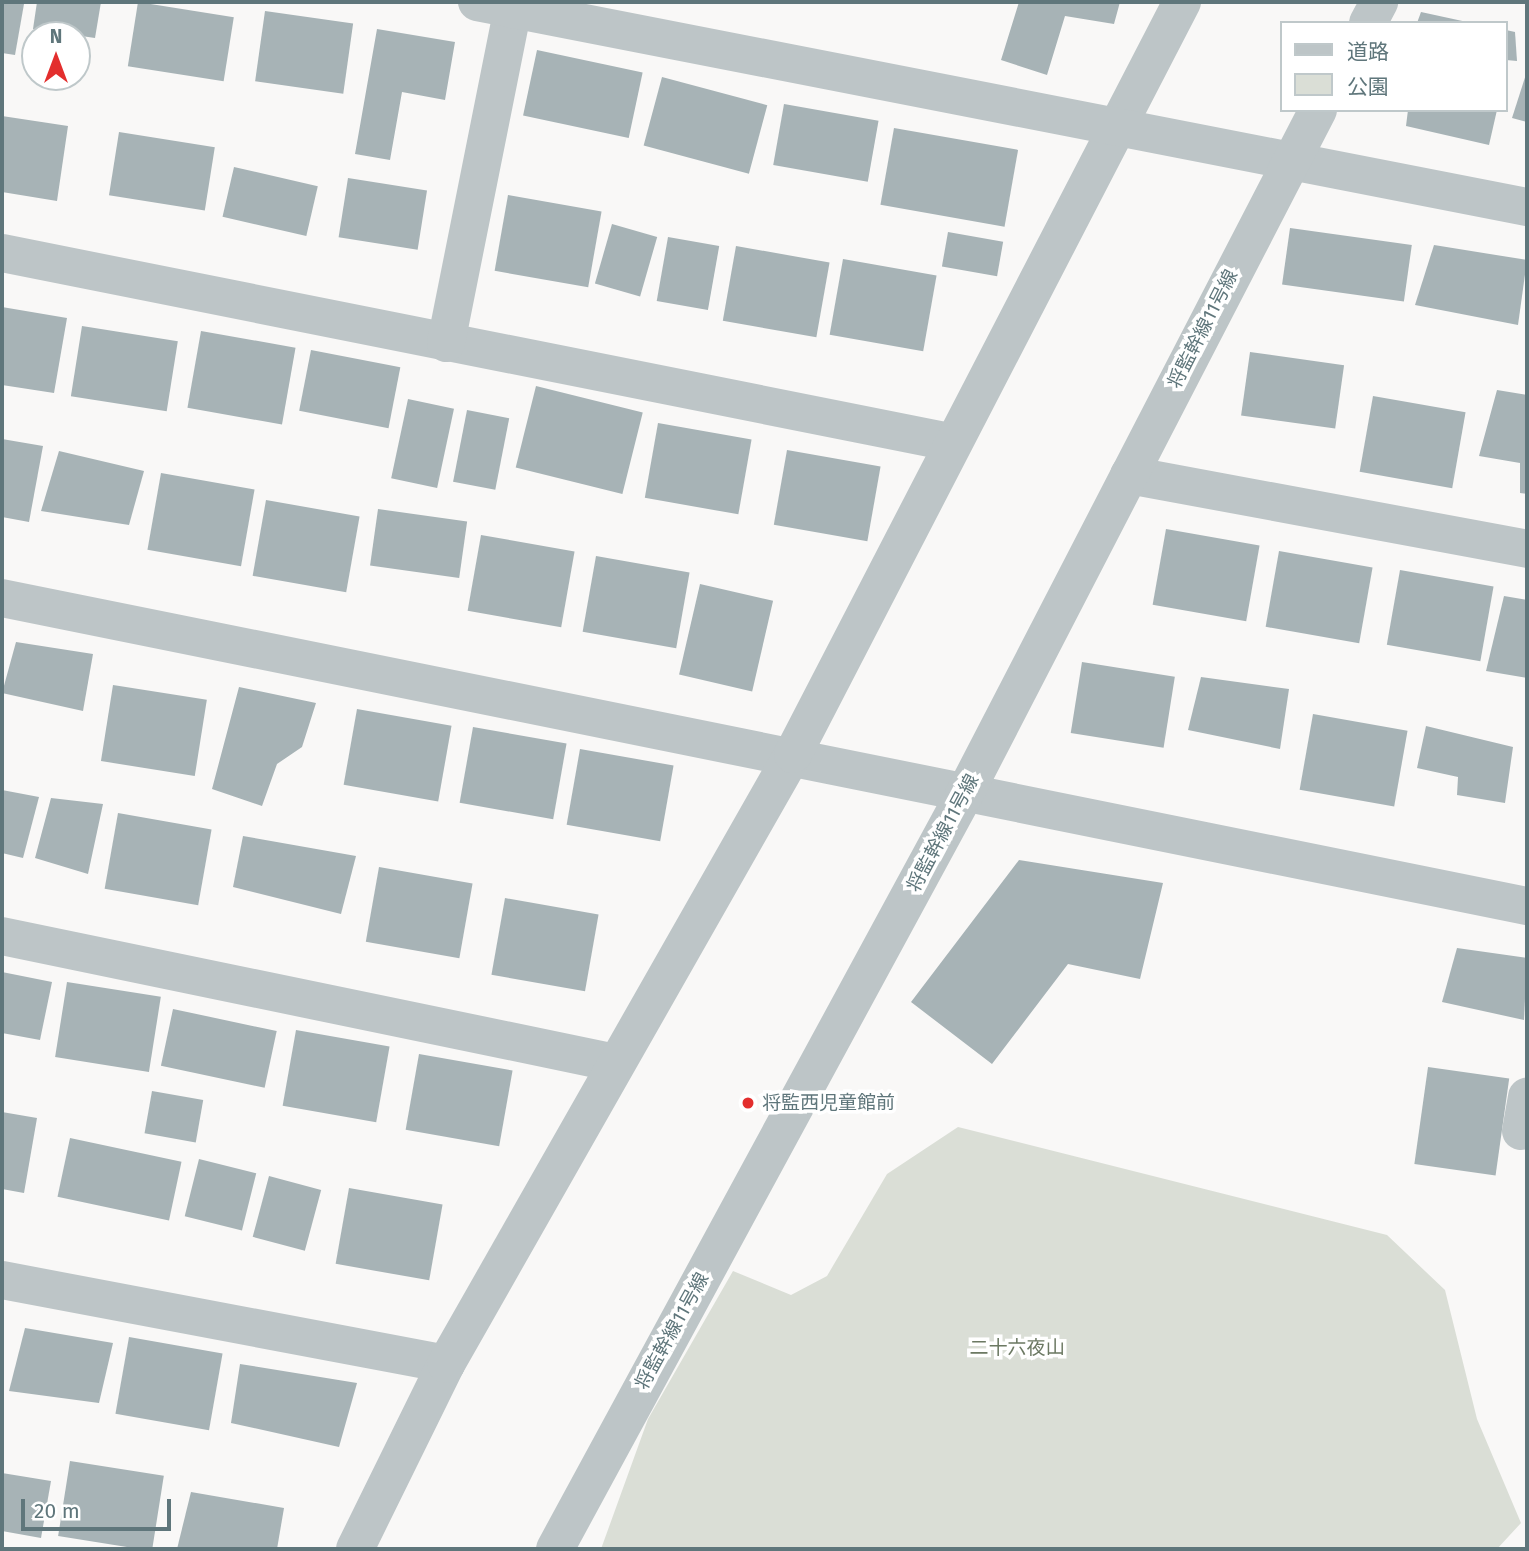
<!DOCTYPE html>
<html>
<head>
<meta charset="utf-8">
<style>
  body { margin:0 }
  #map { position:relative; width:1529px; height:1551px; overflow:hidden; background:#f9f8f7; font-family:"Fira Sans","Noto Sans JP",sans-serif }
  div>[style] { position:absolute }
  .green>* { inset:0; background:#daded6 }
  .building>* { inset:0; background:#a7b3b6; transform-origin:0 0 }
  .minor>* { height:38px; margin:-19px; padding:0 19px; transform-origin:19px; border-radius:19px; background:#bdc5c7 }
  .tertiary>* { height:38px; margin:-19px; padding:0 19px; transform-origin:19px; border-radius:19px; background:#bdc5c7 }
  .dots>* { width:19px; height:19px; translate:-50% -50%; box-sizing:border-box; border:4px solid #fff; border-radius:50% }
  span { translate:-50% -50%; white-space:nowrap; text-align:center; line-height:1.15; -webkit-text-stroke:7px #fff; paint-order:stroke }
  .street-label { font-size:19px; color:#5f767b }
  .poi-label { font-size:19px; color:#5f767b }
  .left { translate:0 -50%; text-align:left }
  .park-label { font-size:19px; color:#6c7963 }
  .frame { position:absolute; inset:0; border:4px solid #5f767b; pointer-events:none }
  .legend { position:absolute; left:1280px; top:21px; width:228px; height:91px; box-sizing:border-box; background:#fff; border:2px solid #bfc8ca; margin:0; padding:9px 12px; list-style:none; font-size:21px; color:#5f767b }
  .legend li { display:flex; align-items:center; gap:14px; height:35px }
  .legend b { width:35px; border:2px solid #bfc8ca }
  .north { position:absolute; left:21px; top:21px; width:70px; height:70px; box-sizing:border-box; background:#fff; border:2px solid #bfc8ca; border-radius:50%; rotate:0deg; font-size:19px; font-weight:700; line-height:28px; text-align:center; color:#5f767b }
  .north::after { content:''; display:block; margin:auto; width:24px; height:32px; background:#e32e2d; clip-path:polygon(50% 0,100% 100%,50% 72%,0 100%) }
  .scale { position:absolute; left:21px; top:1499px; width:150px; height:32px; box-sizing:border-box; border:4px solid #5f767b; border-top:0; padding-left:9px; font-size:21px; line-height:24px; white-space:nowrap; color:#5f767b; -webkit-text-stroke:5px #fff; paint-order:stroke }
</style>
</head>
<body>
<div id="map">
  <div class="green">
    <div style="clip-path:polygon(958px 1127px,1387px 1235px,1445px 1290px,1477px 1419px,1521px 1523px,1497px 1549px,601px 1549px,648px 1419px,733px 1271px,791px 1295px,827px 1276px,887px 1174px)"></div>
  </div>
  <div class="building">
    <div style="clip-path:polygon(2px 2px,24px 4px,15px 55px,2px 53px)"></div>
    <div style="clip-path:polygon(37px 2px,101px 2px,95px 38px,33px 29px)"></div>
    <div style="left:138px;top:2px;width:97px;height:65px;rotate:9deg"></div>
    <div style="clip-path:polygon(1019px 2px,1120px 2px,1114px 24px,1065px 16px,1047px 75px,1001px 60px)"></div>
    <div style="left:265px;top:11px;width:89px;height:71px;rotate:8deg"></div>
    <div style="clip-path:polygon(1421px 12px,1467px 22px,1467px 23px,1417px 23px)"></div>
    <div style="clip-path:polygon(377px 29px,455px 42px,445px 100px,402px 92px,390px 160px,355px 154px)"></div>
    <div style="clip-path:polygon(1506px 30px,1515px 32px,1517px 61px,1506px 60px)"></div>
    <div style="left:537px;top:50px;width:108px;height:67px;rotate:12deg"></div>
    <div style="clip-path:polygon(1527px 71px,1527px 122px,1512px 118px)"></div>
    <div style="left:662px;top:77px;width:109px;height:71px;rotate:15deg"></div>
    <div style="left:784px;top:104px;width:96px;height:62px;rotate:10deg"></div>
    <div style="clip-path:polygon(1408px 110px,1497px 110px,1489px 145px,1406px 126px)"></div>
    <div style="clip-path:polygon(2px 116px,68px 126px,57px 201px,2px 192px)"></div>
    <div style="left:894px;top:128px;width:126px;height:78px;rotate:10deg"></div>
    <div style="left:119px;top:132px;width:97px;height:64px;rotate:9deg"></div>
    <div style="left:234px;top:167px;width:86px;height:51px;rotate:13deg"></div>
    <div style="left:348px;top:178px;width:80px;height:60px;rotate:9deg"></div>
    <div style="left:508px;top:195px;width:95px;height:77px;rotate:10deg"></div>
    <div style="left:612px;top:224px;width:47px;height:62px;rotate:16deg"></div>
    <div style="left:1290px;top:228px;width:123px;height:57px;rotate:8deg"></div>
    <div style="left:948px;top:232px;width:56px;height:35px;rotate:10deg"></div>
    <div style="left:668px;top:237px;width:52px;height:65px;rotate:10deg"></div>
    <div style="clip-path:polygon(1434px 245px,1527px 260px,1518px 325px,1415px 305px)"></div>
    <div style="left:736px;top:246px;width:95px;height:76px;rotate:10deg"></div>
    <div style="left:843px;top:259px;width:95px;height:77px;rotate:10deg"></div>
    <div style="clip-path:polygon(2px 307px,67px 318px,54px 393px,2px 385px)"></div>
    <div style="left:82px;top:326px;width:97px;height:71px;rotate:9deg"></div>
    <div style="left:201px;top:331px;width:96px;height:78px;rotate:10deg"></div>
    <div style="left:311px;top:350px;width:91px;height:62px;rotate:11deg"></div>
    <div style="left:1250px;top:352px;width:95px;height:64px;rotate:8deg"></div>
    <div style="left:536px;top:386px;width:110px;height:84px;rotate:14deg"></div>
    <div style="clip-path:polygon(1497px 390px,1527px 395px,1527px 494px,1520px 493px,1520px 463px,1479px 456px)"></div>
    <div style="left:1373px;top:396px;width:94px;height:77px;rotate:10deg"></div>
    <div style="left:408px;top:399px;width:47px;height:81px;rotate:12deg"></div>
    <div style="left:467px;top:410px;width:43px;height:73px;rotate:11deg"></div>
    <div style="left:658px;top:423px;width:95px;height:76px;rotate:10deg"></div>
    <div style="clip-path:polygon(2px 439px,43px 446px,29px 522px,2px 517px)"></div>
    <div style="left:787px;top:450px;width:95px;height:76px;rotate:10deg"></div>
    <div style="clip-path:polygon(59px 451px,144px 471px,129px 525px,41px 511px)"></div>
    <div style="left:161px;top:473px;width:95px;height:78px;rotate:10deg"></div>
    <div style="left:266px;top:500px;width:95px;height:77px;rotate:10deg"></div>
    <div style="left:378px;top:509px;width:90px;height:57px;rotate:8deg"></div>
    <div style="left:1166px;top:529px;width:95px;height:77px;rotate:10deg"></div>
    <div style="left:481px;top:535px;width:95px;height:77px;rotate:10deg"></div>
    <div style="left:1279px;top:551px;width:95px;height:77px;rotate:10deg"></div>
    <div style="left:596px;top:556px;width:95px;height:77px;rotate:10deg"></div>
    <div style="left:1400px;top:570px;width:95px;height:76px;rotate:10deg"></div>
    <div style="left:700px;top:584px;width:75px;height:93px;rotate:13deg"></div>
    <div style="clip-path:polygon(1504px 596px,1527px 600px,1527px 678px,1486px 671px)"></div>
    <div style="clip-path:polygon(16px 642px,93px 654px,83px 711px,2px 693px)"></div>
    <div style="left:1082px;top:662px;width:94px;height:72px;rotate:9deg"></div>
    <div style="clip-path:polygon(1201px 677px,1289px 689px,1280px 749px,1188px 730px)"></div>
    <div style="left:113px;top:685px;width:95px;height:77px;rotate:9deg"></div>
    <div style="clip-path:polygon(239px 687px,316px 703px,302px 747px,277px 764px,262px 806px,212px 789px)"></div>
    <div style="left:357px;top:709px;width:96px;height:77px;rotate:10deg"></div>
    <div style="left:1313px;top:714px;width:96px;height:77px;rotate:10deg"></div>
    <div style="clip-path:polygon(1426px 726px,1513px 747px,1505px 803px,1457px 795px,1458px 777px,1417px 768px)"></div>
    <div style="left:473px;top:727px;width:95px;height:77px;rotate:10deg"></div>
    <div style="left:580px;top:749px;width:95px;height:77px;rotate:10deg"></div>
    <div style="clip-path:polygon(2px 790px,39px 797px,23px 858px,2px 853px)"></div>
    <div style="clip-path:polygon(51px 798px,103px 804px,88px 874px,35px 858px)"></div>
    <div style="left:118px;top:813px;width:95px;height:77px;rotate:10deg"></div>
    <div style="clip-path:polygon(243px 836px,356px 856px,341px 914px,233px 887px)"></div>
    <div style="clip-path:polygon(1019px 860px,1163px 883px,1140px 979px,1068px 964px,992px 1064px,911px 1002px)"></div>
    <div style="left:379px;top:867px;width:95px;height:76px;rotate:10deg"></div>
    <div style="left:505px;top:898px;width:95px;height:78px;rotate:10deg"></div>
    <div style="clip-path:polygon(1457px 948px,1527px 958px,1524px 1020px,1442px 1002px)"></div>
    <div style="clip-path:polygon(2px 972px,52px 982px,40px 1040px,2px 1033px)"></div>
    <div style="left:67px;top:982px;width:95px;height:76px;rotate:9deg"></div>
    <div style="left:173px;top:1009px;width:106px;height:58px;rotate:12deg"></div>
    <div style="left:296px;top:1030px;width:95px;height:77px;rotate:10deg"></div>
    <div style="left:419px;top:1054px;width:95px;height:77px;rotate:10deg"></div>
    <div style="left:1428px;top:1067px;width:82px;height:98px;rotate:8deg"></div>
    <div style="left:152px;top:1091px;width:52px;height:43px;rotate:10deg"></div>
    <div style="clip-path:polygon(2px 1112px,37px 1118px,24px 1193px,2px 1189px)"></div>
    <div style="left:70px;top:1138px;width:114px;height:60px;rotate:12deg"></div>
    <div style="left:199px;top:1159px;width:59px;height:59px;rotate:14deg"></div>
    <div style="left:269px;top:1176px;width:54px;height:63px;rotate:15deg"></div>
    <div style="left:349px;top:1188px;width:95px;height:77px;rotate:10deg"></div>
    <div style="clip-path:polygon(25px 1328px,113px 1343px,99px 1403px,9px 1391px)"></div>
    <div style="left:129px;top:1337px;width:95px;height:78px;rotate:10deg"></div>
    <div style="clip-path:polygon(240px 1364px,357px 1383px,339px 1447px,231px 1423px)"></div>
    <div style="left:70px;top:1461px;width:95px;height:76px;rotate:9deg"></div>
    <div style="clip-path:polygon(2px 1473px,51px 1481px,41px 1538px,2px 1531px)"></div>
    <div style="clip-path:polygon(191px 1492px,284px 1508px,277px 1549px,177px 1549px)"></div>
  </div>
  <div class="minor">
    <div style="left:2px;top:253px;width:967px;rotate:11.28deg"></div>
    <div style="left:446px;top:343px;width:348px;rotate:-78.7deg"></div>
    <div style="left:1129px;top:475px;width:405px;rotate:10.5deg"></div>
    <div style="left:2px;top:598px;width:1556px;rotate:11.42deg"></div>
    <div style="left:2px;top:936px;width:627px;rotate:11.69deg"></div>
    <div style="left:1521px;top:1131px;width:35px;rotate:-80deg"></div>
    <div style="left:2px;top:1280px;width:452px;rotate:10.7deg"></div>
    <div style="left:355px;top:1549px;width:206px;rotate:-63.8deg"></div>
    <div style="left:446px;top:1364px;width:702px;rotate:-60.37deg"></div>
    <div style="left:793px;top:754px;width:847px;rotate:-62.65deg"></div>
  </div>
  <div class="tertiary">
    <div style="left:477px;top:2px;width:1070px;rotate:11.05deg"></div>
    <div style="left:1368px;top:23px;width:24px;rotate:-62deg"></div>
    <div style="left:555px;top:1549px;width:858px;rotate:-61.52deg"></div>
    <div style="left:964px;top:795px;width:771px;rotate:-62.67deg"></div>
  </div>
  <div class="dots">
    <div style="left:748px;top:1103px;background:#e32e2d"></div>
  </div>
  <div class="street-label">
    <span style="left:1203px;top:329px;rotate:-63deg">将監幹線11号線</span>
    <span style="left:943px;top:833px;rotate:-62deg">将監幹線11号線</span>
    <span style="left:672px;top:1331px;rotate:-61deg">将監幹線11号線</span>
  </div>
  <div class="poi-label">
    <span class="left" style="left:762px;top:1103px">将監西児童館前</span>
  </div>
  <div class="park-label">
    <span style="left:1017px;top:1348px">二十六夜山</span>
  </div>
  <div class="frame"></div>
  <ul class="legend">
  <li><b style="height:9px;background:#bdc5c7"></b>道路</li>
  <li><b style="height:19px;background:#daded6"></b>公園</li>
  </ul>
  <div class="north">N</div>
  <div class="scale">20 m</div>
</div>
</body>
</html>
